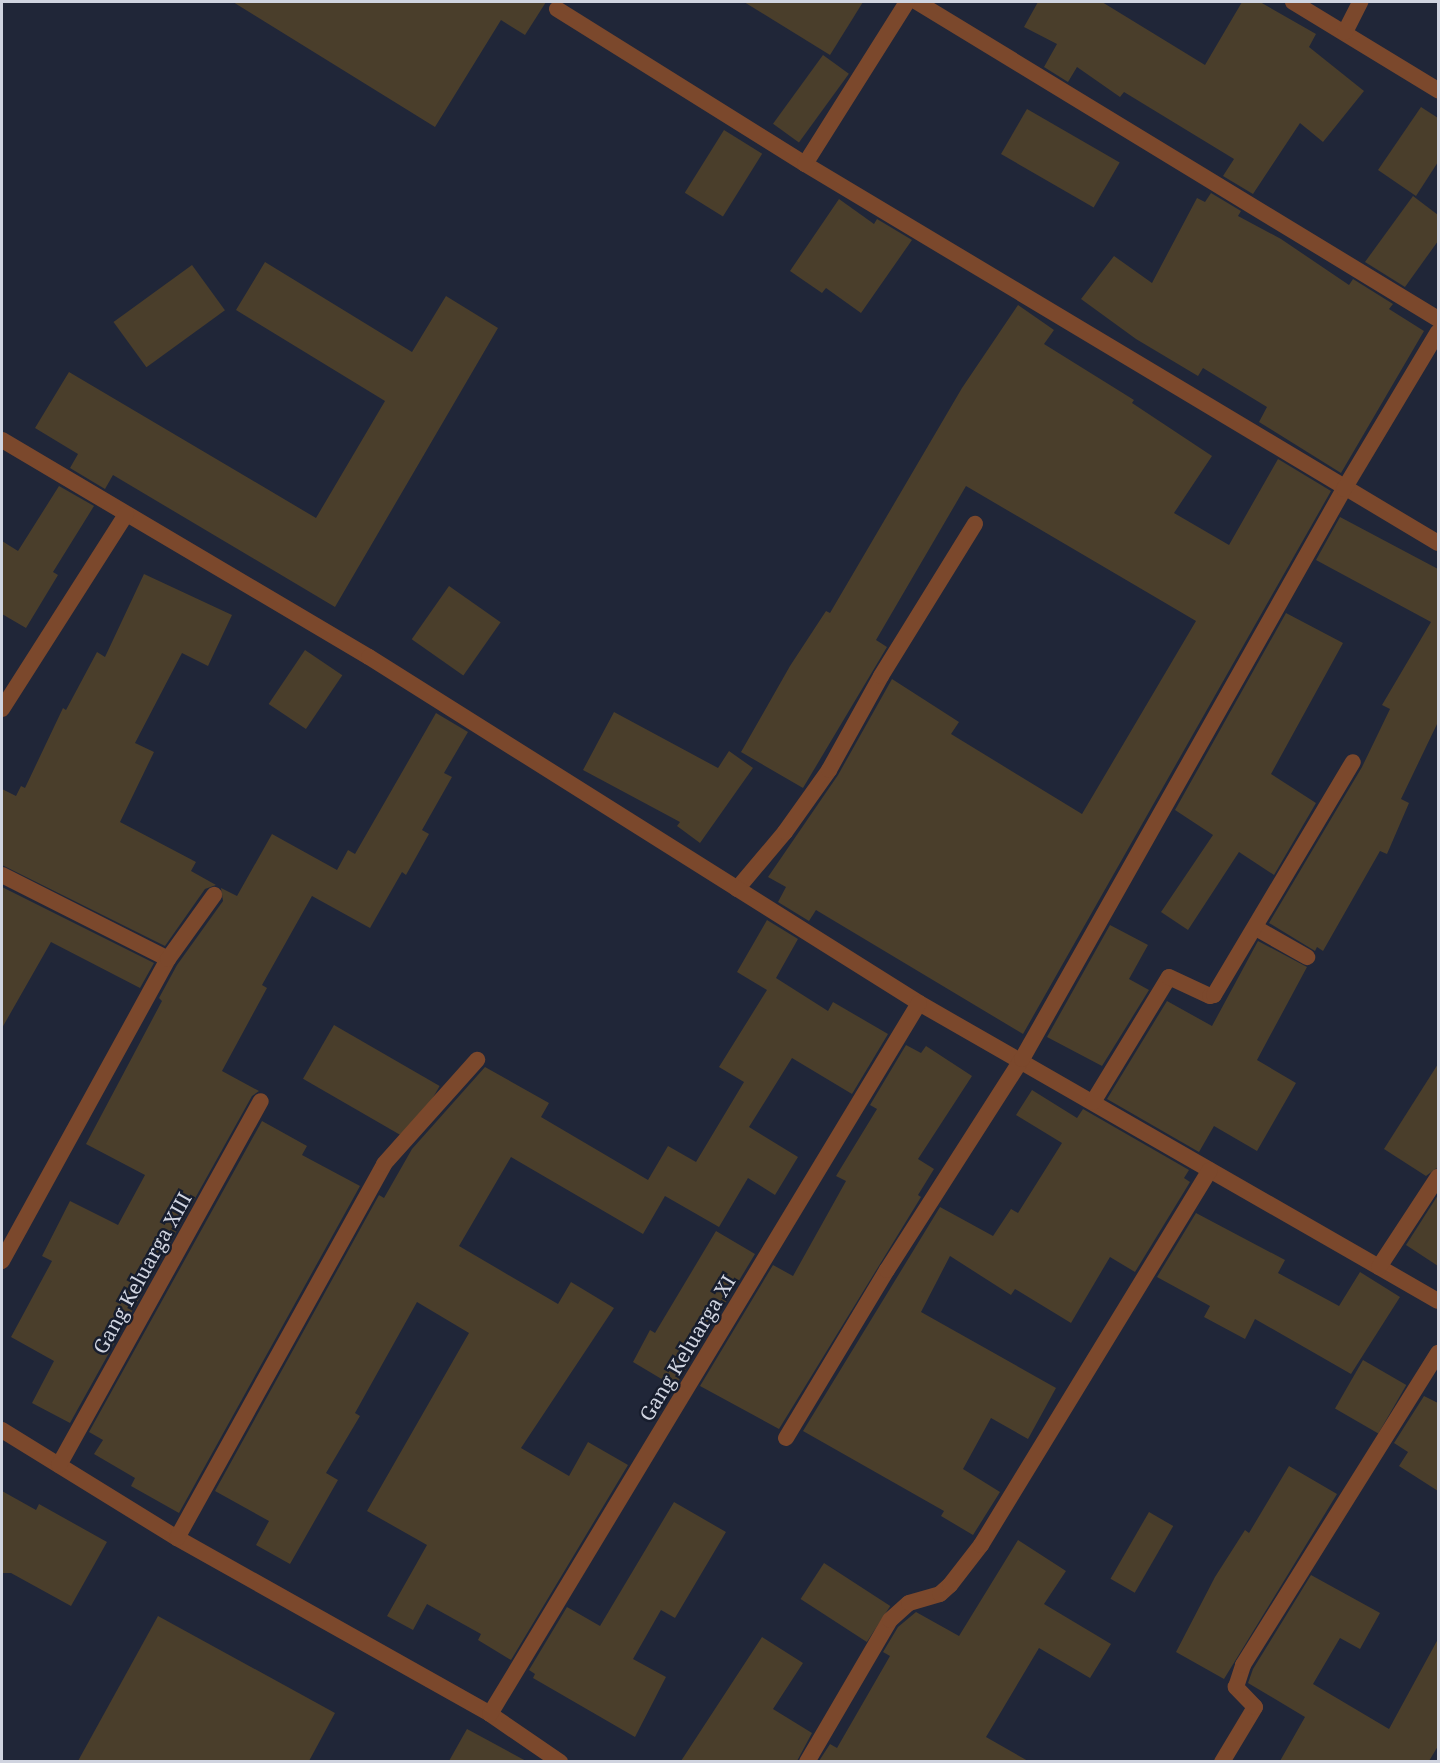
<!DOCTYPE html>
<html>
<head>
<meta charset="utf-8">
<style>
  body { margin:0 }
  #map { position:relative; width:1440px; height:1763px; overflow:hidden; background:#202638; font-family:"Noto Serif",serif }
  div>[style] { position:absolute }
  .building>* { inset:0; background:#4a3e2b; transform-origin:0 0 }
  .service>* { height:16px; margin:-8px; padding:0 8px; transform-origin:8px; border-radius:8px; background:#7b482c }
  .minor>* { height:16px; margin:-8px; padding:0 8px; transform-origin:8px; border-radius:8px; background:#7b482c }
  span { translate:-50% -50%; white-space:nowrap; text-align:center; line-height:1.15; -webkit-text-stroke:5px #171d2d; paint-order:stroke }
  .street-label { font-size:20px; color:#d0d4e0 }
  .frame { position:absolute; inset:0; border:3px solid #d0d4e0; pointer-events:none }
</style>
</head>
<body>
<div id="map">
  <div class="building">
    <div style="clip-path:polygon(233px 2px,546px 2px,525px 35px,501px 20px,435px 127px)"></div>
    <div style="clip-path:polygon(744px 2px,863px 2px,830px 55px)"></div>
    <div style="clip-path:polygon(1038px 2px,1102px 2px,1205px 65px,1242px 2px,1260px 2px,1316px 34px,1309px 47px,1364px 91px,1323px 142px,1300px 123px,1253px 194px,1223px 176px,1234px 159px,1124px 92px,1120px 97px,1077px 67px,1068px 82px,1044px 67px,1057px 44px,1024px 27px)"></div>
    <div style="left:823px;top:55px;width:32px;height:85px;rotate:36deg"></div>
    <div style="clip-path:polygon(1421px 107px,1438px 118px,1438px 162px,1416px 196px,1378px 170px)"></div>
    <div style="left:1027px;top:109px;width:107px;height:52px;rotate:30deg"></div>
    <div style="left:724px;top:130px;width:45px;height:74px;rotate:32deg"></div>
    <div style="clip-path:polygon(1211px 193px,1241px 211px,1238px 216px,1281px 239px,1349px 285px,1353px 279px,1393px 304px,1389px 309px,1424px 331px,1341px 473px,1259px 422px,1267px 407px,1203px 368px,1198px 376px,1136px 339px,1081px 299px,1114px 256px,1152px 283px,1197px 198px,1205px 202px)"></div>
    <div style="clip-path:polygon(1413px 196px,1438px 215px,1438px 241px,1405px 287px,1365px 262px)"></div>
    <div style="clip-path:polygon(839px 199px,874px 224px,877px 219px,912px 240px,861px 313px,826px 288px,822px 293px,790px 271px)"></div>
    <div style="clip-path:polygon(265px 262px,412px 352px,446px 296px,498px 328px,335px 607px,113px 475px,105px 489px,70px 468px,78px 454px,35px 428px,69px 372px,316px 518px,385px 401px,236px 310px)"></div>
    <div style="left:192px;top:265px;width:56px;height:97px;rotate:54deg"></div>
    <div style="clip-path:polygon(1018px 305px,1054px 330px,1044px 344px,1134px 400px,1132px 403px,1212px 456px,1174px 513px,1229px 545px,1278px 459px,1331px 491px,1023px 1034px,816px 910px,809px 921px,778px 902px,786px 887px,768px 877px,838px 775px,892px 679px,959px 722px,951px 734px,1082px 814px,1196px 621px,966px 486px,876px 640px,887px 647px,803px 788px,741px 752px,790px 666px,826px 611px,830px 613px,962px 388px)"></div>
    <div style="clip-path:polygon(59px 486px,94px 506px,53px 572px,58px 575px,26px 628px,2px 614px,2px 541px,18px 551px)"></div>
    <div style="clip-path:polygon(1340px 517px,1438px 569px,1438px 722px,1401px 799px,1409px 803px,1387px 854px,1380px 851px,1323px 951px,1317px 947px,1315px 951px,1269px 923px,1362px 767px,1390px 709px,1382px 705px,1431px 622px,1316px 560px)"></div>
    <div style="clip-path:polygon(144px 574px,232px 615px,208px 666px,182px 653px,135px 743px,154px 752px,120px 822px,196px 862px,191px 871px,216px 885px,205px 889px,165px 946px,2px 865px,2px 789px,16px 796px,21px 786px,25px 788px,63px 708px,66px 710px,97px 652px,105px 657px)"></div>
    <div style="left:449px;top:586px;width:63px;height:65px;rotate:35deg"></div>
    <div style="clip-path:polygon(1286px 613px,1343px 643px,1271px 774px,1316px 803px,1274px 875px,1239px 852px,1188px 930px,1161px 912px,1213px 835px,1175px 810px)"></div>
    <div style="left:305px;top:650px;width:45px;height:65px;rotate:34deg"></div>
    <div style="clip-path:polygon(614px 712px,718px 768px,729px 751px,753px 768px,700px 843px,677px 826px,680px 822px,583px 770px)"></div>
    <div style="clip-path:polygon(436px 713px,468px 732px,444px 773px,452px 777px,422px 830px,429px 834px,406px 875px,402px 872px,370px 928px,312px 896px,262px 985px,267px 988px,222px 1071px,259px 1091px,252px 1096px,70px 1423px,32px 1403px,54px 1361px,11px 1337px,52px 1261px,42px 1256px,70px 1201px,118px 1225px,145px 1175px,86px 1144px,162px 1001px,159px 998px,177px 965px,223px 901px,221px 888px,237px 896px,272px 834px,337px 870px,348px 850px,355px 854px)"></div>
    <div style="clip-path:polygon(2px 887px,154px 963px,140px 988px,51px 942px,2px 1028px)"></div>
    <div style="clip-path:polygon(767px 920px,798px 939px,776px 978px,828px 1011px,833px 1002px,888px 1034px,852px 1094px,792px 1058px,749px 1127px,798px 1157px,775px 1195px,748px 1178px,719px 1227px,665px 1196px,643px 1234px,511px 1157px,459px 1246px,558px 1304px,571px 1282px,614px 1308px,521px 1448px,569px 1476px,588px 1442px,628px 1465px,511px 1660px,478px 1640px,481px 1634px,427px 1604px,413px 1630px,387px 1616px,427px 1545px,367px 1511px,469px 1333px,417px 1302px,355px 1413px,360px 1416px,326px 1473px,338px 1480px,290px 1564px,256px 1545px,269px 1521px,215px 1491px,379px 1195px,384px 1198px,412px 1149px,485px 1067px,549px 1103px,541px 1117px,648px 1180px,668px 1146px,696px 1162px,744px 1082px,719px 1067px,767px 990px,737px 972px)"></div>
    <div style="clip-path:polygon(1110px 925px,1148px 945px,1129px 979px,1149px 990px,1102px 1066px,1047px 1037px)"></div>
    <div style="clip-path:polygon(1258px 941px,1307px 967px,1257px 1060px,1296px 1083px,1257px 1151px,1214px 1126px,1199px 1152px,1107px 1099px,1167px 1001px,1212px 1026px)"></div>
    <div style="left:334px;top:1025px;width:122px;height:62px;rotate:30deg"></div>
    <div style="clip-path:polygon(906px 1045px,921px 1053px,926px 1046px,972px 1076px,918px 1159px,934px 1169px,918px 1195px,921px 1197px,779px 1429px,700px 1386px,773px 1265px,793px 1276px,846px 1181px,836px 1176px,877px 1109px,870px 1105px)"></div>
    <div style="clip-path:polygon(1438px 1064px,1438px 1167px,1426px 1176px,1384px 1149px)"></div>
    <div style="clip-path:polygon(1032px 1090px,1077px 1118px,1083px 1109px,1189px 1170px,1184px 1178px,1190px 1182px,1135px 1272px,1110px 1257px,1071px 1323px,1015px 1289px,1011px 1295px,950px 1256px,921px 1312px,1056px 1388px,1028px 1439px,991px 1418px,963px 1469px,1000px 1492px,973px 1535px,941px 1516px,944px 1511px,803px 1431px,940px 1207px,993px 1236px,1011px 1209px,1018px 1213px,1062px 1143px,1016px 1115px)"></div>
    <div style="clip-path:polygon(262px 1121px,307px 1146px,302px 1155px,360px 1186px,179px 1513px,131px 1486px,135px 1478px,94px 1454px,103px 1440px,89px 1432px)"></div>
    <div style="clip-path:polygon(1438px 1195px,1438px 1266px,1406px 1245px)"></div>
    <div style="clip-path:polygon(1196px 1213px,1285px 1260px,1278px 1273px,1339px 1306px,1360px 1272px,1400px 1297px,1351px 1374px,1255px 1319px,1245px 1339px,1204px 1317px,1210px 1306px,1157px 1277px)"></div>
    <div style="clip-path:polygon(716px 1231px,755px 1254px,675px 1387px,633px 1362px,650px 1330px,655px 1333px)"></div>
    <div style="left:1363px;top:1360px;width:50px;height:56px;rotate:30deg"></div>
    <div style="clip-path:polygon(1424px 1396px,1438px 1403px,1438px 1491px,1399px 1466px,1408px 1452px,1394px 1443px)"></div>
    <div style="clip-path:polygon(1289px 1466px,1337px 1494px,1224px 1679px,1176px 1652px,1215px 1577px,1245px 1530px,1249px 1533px)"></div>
    <div style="clip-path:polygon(2px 1491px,36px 1510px,39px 1504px,107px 1542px,71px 1606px,11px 1573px,2px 1573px)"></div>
    <div style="clip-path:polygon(674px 1502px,726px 1532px,675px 1618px,661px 1610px,633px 1659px,666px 1677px,635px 1737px,533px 1678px,535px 1674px,529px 1670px,567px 1607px,600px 1626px)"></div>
    <div style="left:1149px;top:1512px;width:28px;height:77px;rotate:30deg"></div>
    <div style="clip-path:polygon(1018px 1540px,1066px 1571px,1044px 1604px,1111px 1644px,1090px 1678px,1039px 1648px,986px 1737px,1028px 1761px,819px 1761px,830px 1744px,837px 1748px,890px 1656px,883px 1652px,898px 1627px,916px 1612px,959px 1636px)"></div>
    <div style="left:824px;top:1563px;width:79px;height:43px;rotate:33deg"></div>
    <div style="clip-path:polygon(1311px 1575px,1380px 1613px,1360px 1649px,1340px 1638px,1313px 1684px,1389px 1729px,1438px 1639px,1438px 1746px,1429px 1761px,1280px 1761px,1305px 1717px,1248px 1683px,1253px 1669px)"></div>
    <div style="clip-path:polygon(158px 1616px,335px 1713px,309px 1761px,78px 1761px)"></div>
    <div style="clip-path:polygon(762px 1637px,803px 1663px,773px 1709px,812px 1733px,797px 1761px,681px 1761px)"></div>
    <div style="clip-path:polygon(467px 1729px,526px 1761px,449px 1761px)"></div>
  </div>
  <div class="service">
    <div style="left:737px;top:889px;width:75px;rotate:-49.9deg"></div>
    <div style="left:785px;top:832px;width:76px;rotate:-54.6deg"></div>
    <div style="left:829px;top:770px;width:107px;rotate:-61deg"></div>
    <div style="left:881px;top:676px;width:179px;rotate:-58.3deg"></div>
  </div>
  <div class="minor">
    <div style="left:917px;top:2px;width:610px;rotate:31.32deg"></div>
    <div style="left:1293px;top:2px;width:170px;rotate:31.3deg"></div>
    <div style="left:557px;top:9px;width:292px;rotate:32deg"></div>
    <div style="left:805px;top:164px;width:738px;rotate:30.91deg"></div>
    <div style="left:1345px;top:32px;width:34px;rotate:-63deg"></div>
    <div style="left:805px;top:164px;width:191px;rotate:-57.8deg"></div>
    <div style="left:2px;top:440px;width:426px;rotate:30.6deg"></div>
    <div style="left:369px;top:657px;width:650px;rotate:32.17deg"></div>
    <div style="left:919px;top:1003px;width:598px;rotate:29.86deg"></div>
    <div style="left:2px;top:709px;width:231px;rotate:-57.5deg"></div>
    <div style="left:2px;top:875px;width:186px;rotate:26.8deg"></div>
    <div style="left:1256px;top:928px;width:59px;rotate:29.6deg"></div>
    <div style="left:1093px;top:1102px;width:146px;rotate:-58.7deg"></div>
    <div style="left:1169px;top:977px;width:45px;rotate:24.9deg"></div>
    <div style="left:1210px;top:996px;width:4px;rotate:-14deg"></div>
    <div style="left:1214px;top:995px;width:271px;rotate:-59.2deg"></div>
    <div style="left:2px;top:1261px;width:345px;rotate:-61.2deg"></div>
    <div style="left:168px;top:959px;width:79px;rotate:-54.3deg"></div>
    <div style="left:1379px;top:1267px;width:108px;rotate:-56.8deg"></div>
    <div style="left:2px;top:1430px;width:206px;rotate:31.7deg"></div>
    <div style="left:177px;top:1538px;width:359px;rotate:29.3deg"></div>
    <div style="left:490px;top:1714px;width:85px;rotate:34.4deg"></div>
    <div style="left:786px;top:1438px;width:196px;rotate:-59deg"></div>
    <div style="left:887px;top:1270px;width:250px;rotate:-57.4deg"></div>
    <div style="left:1022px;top:1059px;width:655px;rotate:-60.54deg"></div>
    <div style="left:1344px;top:489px;width:183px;rotate:-59.1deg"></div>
    <div style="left:59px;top:1465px;width:416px;rotate:-61deg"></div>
    <div style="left:177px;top:1538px;width:427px;rotate:-61deg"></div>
    <div style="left:384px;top:1164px;width:140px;rotate:-48.2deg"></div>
    <div style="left:490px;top:1714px;width:830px;rotate:-58.89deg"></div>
    <div style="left:807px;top:1762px;width:164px;rotate:-59.7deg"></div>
    <div style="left:890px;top:1620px;width:25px;rotate:-42deg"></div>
    <div style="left:909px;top:1603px;width:32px;rotate:-16deg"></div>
    <div style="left:940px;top:1594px;width:13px;rotate:-42deg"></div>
    <div style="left:950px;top:1585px;width:51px;rotate:-52.2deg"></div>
    <div style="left:981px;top:1545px;width:439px;rotate:-58.6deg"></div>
    <div style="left:1222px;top:1762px;width:64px;rotate:-59deg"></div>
    <div style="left:1255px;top:1707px;width:28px;rotate:-134deg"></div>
    <div style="left:1236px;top:1687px;width:23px;rotate:-72deg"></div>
    <div style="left:1243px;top:1665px;width:368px;rotate:-58deg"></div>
  </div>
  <div class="street-label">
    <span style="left:142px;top:1273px;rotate:-61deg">Gang Keluarga XIII</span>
    <span style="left:687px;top:1348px;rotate:-59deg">Gang Keluarga XI</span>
  </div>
  <div class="frame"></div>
</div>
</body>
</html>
